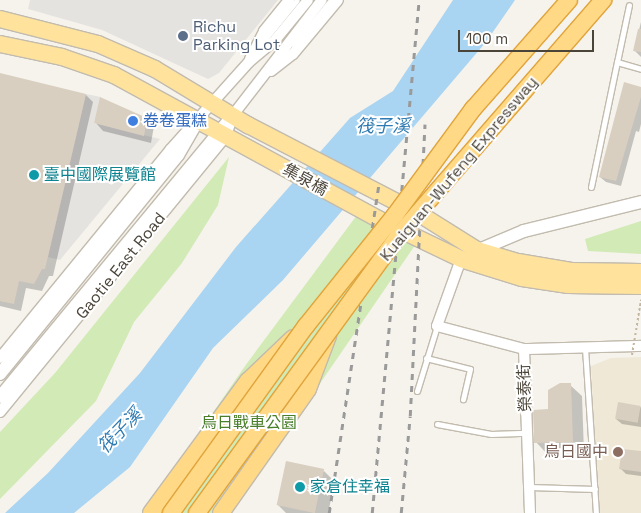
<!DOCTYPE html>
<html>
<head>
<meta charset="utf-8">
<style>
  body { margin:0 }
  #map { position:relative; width:641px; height:513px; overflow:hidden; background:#f6f3ec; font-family:"Space Grotesk","Noto Sans TC",sans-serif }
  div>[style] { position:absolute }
  .education>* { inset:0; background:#efe8d6 }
  .green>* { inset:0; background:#d2eab5 }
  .parking>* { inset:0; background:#e5e3e0 }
  .water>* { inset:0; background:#a9d4f2 }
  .shadow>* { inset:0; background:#0003 }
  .building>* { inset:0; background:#d8cfc1; transform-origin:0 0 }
  .roads { filter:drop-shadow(1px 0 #c2bbae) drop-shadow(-1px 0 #c2bbae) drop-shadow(0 1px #c2bbae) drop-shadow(0 -1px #c2bbae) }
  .service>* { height:5px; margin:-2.5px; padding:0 2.5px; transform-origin:2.5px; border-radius:2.5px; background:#fff }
  .minor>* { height:10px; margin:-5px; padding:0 5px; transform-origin:5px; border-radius:5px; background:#fff }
  .tertiary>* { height:12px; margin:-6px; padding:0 6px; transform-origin:6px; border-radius:6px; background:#fff }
  .primary>* { height:16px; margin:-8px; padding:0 8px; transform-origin:8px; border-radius:8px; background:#ffe39c }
  .trunk>* { height:16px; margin:-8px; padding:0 8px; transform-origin:8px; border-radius:8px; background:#ffd985 }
  .rail>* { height:2.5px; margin-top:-1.25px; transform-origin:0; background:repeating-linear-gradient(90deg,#9a9a9a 0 6px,transparent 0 12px) }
  .path-bridge>* { height:2px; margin-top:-1px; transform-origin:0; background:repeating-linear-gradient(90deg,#c4b79f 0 2.5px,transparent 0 5px) }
  .bridges { filter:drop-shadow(1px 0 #e0a43c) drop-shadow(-1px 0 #e0a43c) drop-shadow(0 1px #e0a43c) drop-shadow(0 -1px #e0a43c) }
  .trunk-bridge>* { height:16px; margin:-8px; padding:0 8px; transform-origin:8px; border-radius:8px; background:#ffd985 }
  .dots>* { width:14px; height:14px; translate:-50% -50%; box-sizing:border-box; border:2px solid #fff; border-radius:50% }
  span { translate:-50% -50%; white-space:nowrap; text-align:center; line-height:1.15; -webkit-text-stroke:4px #fff; paint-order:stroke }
  .service-label { font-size:16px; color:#4e5e75 }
  .left { translate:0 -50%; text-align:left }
  .shop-label { font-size:16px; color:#366cbe }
  .street-label { font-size:16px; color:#4b4439 }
  .culture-label { font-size:16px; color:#0d838f }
  .park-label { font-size:16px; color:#4a7f2a }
  .education-label { font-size:16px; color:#785e54 }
  .right { translate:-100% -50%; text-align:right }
  .water-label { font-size:18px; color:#2e7ab2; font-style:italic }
  .scale { position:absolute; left:458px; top:30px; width:136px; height:22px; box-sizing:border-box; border:2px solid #4b4439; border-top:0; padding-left:6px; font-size:15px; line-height:18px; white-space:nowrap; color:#4b4439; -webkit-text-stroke:4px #fff; paint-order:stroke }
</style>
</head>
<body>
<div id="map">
  <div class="education">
    <div style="clip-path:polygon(641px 357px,641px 513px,599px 513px,591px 366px,611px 358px)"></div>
  </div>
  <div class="green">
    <div style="clip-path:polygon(229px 157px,218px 205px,182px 263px,134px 322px,96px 401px,0 499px,0 432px,55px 373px)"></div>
    <div style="clip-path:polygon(360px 211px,420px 238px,231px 513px,144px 513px,245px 366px)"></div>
    <div style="clip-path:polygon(641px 221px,641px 254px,588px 251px,585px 239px)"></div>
  </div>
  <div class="parking">
    <div style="clip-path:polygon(30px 0,278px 0,219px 73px,208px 79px,102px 30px,28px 9px)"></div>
    <div style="clip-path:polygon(86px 94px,101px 97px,94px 123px,160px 139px,60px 260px,48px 257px)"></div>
  </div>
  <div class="water">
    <div style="clip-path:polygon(453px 0,515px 0,486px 42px,283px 280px,213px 348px,130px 467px,74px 513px,5px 513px,48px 473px,140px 373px,236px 247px,350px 118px,393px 91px)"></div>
  </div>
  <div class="shadow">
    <div style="clip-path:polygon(641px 22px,641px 57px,634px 50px)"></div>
    <div style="clip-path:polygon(0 75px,86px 95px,93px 102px,53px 276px,49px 276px,42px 291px,26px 288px,21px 311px,0 306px)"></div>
    <div style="clip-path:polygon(641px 88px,641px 124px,639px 132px,636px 131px,621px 186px,606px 182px,600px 177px)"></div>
    <div style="clip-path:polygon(146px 119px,154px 126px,151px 143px,103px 131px,96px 123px)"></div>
    <div style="clip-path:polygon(570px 385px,582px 396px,584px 453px,547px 454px,536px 442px,549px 411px)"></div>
    <div style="clip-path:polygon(641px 407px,641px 427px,622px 424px,616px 419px)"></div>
    <div style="clip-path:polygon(641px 453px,641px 476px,626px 474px,621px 469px)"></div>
    <div style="clip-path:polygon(324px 471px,335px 482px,328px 513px,286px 513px,278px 505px)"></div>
  </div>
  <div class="building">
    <div style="clip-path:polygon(638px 29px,641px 29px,641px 52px,633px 51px)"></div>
    <div style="clip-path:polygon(0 73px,86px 94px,45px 269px,42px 269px,34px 284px,19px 281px,14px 304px,0 301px)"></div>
    <div style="clip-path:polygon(624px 82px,641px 87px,641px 97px,616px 181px,599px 177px)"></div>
    <div style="clip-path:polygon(100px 97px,147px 118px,144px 136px,94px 123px)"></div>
    <div style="clip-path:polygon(560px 383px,571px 383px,573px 442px,534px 443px,533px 410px,548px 409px,548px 390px)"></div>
    <div style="left:618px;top:402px;width:23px;height:17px;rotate:10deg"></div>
    <div style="clip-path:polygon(622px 449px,641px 451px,641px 472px,619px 469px)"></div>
    <div style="left:286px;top:461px;width:39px;height:45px;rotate:12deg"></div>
  </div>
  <div class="roads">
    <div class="service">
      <div style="left:262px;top:43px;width:55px;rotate:-50.9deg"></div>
      <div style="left:294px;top:45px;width:58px;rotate:-50.6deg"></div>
      <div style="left:617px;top:62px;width:58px;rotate:-78.1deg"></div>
      <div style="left:591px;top:187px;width:128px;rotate:-78.3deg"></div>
      <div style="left:617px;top:62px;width:25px;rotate:16deg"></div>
      <div style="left:585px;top:348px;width:165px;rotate:86.2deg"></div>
      <div style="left:426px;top:358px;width:45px;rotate:14deg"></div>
      <div style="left:470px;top:369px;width:31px;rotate:103deg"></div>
      <div style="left:417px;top:391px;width:68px;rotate:-72.9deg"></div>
      <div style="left:437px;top:424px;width:55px;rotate:10.5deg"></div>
      <div style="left:491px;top:434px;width:36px;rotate:-2deg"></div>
      <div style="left:529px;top:487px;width:66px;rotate:1.7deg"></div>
    </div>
    <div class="minor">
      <div style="left:250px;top:59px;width:31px;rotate:-63deg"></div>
      <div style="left:264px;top:31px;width:40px;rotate:-51deg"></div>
      <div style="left:271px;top:71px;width:28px;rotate:-38deg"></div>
      <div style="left:293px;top:54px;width:70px;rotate:-50.2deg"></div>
      <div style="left:461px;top:259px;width:71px;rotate:109.7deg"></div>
      <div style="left:437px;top:326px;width:90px;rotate:14.8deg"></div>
      <div style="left:0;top:358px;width:269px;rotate:-50.7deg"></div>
      <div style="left:170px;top:150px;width:118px;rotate:-48.1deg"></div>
      <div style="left:249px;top:62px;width:35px;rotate:-40deg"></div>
      <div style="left:276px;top:39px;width:50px;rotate:-50.6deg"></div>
      <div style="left:0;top:412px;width:357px;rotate:-50.7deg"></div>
      <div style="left:226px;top:136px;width:22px;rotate:-72deg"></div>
      <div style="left:233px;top:115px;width:145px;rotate:-52.3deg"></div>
      <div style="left:530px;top:513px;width:164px;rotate:-92.1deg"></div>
      <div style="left:524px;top:349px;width:117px;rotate:-1.5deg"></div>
    </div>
    <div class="tertiary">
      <div style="left:474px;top:252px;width:54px;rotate:-22.8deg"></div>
      <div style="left:524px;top:231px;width:121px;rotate:-13.9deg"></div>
      <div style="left:0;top:374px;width:282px;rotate:-50.9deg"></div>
      <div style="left:178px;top:155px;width:39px;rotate:-60deg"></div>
      <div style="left:0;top:397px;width:366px;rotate:-50.4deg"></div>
    </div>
    <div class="primary">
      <div style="left:0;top:19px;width:101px;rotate:14.3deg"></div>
      <div style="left:98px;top:44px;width:62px;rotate:23.7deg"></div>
      <div style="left:155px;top:69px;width:109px;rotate:31.1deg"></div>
      <div style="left:248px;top:125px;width:191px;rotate:27.4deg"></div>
      <div style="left:418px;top:213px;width:70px;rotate:32.1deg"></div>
      <div style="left:477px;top:250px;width:43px;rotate:16.3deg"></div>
      <div style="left:518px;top:262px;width:54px;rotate:9.6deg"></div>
      <div style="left:571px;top:271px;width:70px;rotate:0.8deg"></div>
      <div style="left:0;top:44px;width:63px;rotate:11.8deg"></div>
      <div style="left:62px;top:57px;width:55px;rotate:19.1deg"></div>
      <div style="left:114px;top:75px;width:301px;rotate:28.6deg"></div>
      <div style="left:378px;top:219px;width:92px;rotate:25.7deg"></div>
      <div style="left:461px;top:259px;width:64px;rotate:17.3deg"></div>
      <div style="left:522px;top:278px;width:47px;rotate:8.7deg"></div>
      <div style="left:568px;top:285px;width:73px;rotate:0.8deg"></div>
    </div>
    <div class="trunk">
      <div style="left:151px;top:513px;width:164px;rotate:-53.7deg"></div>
      <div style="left:248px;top:381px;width:62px;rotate:-43.7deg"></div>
      <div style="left:221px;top:513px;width:151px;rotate:-54.9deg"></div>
      <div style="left:308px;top:389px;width:57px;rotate:-69.3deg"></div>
    </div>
  </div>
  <div class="rail">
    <div style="left:329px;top:513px;width:333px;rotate:-81.4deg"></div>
    <div style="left:372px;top:513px;width:515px;rotate:-84.77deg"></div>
    <div style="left:401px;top:513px;width:97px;rotate:-84.7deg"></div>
    <div style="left:410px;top:416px;width:292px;rotate:-87.1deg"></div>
  </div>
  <div class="path-bridge">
    <div style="left:632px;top:355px;width:56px;rotate:-80.7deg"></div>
  </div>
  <div class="bridges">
    <div class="trunk-bridge">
      <div style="left:171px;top:513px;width:231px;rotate:-54.2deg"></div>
      <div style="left:306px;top:326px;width:142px;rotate:-51.3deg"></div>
      <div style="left:395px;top:215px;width:132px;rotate:-53.7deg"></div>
      <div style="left:473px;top:109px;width:145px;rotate:-48.6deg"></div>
      <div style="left:197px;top:513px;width:342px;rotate:-54deg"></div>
      <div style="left:398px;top:236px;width:313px;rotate:-49deg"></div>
    </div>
  </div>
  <div class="dots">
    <div style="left:183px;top:36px;background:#5c6f8a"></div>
    <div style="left:133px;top:121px;background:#3f7fe0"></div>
    <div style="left:34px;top:175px;background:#0f9aa8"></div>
    <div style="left:618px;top:452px;background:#8d6e63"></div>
    <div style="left:300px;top:487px;background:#0f9aa8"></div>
  </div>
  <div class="service-label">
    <span class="left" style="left:193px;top:36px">Richu<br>Parking Lot</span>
  </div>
  <div class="shop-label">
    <span class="left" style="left:143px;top:121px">卷卷蛋糕</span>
  </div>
  <div class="street-label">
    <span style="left:459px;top:169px;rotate:-50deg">Kuaiguan-Wufeng Expressway</span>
    <span style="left:305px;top:180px;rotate:29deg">集泉橋</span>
    <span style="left:121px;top:266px;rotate:-51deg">Gaotie East Road</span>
    <span style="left:525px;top:388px;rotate:-92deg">榮泰街</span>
  </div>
  <div class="culture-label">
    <span class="left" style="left:44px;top:175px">臺中國際展覽館</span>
    <span class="left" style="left:310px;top:487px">家倉住幸福</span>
  </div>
  <div class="park-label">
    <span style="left:249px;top:423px">烏日戰車公園</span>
  </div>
  <div class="education-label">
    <span class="right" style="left:608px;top:452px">烏日國中</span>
  </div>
  <div class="water-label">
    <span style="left:383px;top:126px">筏子溪</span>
    <span style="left:120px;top:431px;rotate:-46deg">筏子溪</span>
  </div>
  <div class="scale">100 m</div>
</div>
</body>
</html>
